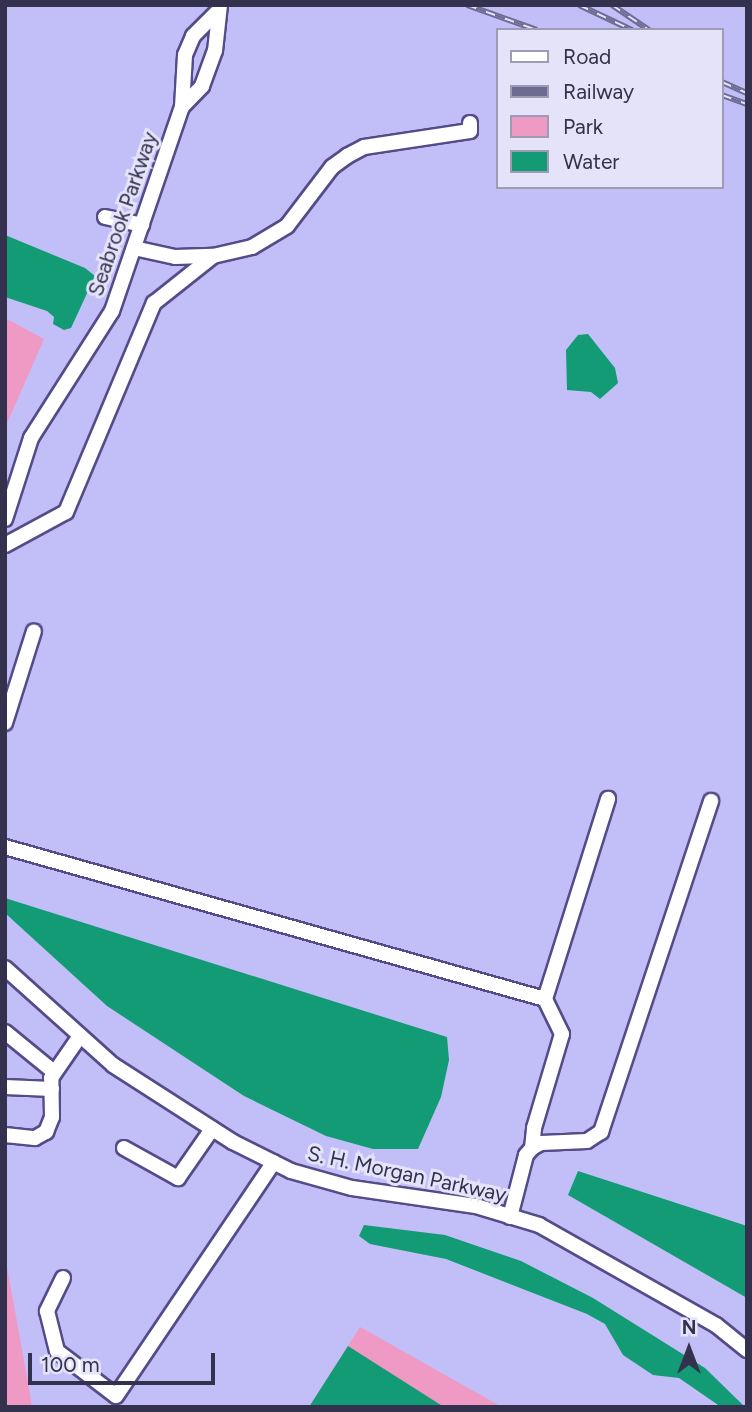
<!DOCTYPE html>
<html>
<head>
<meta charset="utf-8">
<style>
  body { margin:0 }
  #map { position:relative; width:752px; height:1412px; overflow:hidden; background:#c2bef7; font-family:Figtree,sans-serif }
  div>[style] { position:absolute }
  .green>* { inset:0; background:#ef99c5 }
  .water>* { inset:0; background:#139b76 }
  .roads { filter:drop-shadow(2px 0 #544c89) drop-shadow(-2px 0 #544c89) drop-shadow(0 2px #544c89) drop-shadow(0 -2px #544c89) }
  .minor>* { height:14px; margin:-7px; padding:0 7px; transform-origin:7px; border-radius:7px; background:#fff }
  .rail>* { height:6px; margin-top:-3px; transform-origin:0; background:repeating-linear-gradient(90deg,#e4e3f9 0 10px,#6e6b93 0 20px); box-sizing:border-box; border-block:2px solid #6e6b93 }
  span { translate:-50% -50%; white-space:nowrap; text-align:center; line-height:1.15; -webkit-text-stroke:6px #e4e3f9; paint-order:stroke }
  .street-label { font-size:21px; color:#33314d }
  .frame { position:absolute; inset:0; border:7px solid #33314d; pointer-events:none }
  .legend { position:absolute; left:496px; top:28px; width:228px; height:161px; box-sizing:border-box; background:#e4e3f9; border:2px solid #9d9cb4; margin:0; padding:9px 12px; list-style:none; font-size:21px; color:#33314d }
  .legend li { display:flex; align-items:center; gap:14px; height:35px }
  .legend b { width:35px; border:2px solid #9d9cb4 }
  .north { position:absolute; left:654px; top:1314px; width:70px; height:70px; -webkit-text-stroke:5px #e4e3f9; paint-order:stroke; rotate:0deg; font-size:19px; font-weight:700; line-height:28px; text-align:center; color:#33314d }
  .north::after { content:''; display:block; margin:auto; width:24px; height:32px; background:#33314d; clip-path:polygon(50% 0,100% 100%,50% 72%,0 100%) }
  .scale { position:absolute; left:28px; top:1353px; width:187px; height:32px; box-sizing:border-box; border:4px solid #33314d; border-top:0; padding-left:9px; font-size:21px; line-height:24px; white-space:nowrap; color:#33314d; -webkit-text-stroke:5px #e4e3f9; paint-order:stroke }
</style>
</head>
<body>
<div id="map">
  <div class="green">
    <div style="clip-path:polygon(5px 318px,44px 339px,5px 428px)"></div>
    <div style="clip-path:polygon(5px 1256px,29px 1388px,32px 1407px,5px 1407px)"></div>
    <div style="clip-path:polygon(360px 1327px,502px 1407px,309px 1407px)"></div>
  </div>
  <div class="water">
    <div style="clip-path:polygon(5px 235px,85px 268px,95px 276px,71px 328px,64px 330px,53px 324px,54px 317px,47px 311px,5px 297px)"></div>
    <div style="clip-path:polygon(588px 334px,615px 368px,618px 383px,600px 399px,591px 392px,567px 390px,566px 350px,578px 335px)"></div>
    <div style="clip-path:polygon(5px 898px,447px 1037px,449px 1060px,441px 1097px,418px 1149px,373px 1149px,326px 1136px,244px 1096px,107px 1006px,5px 913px)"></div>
    <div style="clip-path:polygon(578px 1171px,747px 1226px,747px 1298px,568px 1195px)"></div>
    <div style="clip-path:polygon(364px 1225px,445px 1235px,521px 1261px,593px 1298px,705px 1368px,745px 1407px,721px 1407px,679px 1378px,653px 1375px,623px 1355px,605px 1324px,587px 1314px,446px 1259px,370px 1244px,359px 1236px)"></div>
    <div style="clip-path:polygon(348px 1346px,444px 1407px,309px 1407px)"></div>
  </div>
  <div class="roads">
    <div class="minor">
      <div style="left:182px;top:107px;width:52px;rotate:-86.7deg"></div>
      <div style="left:185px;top:55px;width:21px;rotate:-67deg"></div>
      <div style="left:193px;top:36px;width:33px;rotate:-45deg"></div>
      <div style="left:105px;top:217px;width:38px;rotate:12deg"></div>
      <div style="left:134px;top:248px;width:42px;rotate:12.4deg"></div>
      <div style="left:175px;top:257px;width:38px;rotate:-2deg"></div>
      <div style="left:213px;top:256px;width:40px;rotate:-13deg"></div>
      <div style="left:252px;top:247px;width:41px;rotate:-31deg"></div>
      <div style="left:287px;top:226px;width:74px;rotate:-52.7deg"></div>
      <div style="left:332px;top:167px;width:19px;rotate:-36deg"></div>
      <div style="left:347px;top:156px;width:19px;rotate:-28deg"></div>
      <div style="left:364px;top:147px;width:107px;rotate:-8.6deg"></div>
      <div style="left:470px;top:131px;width:8px;rotate:-90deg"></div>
      <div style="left:5px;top:519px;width:85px;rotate:-72.2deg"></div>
      <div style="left:31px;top:438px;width:151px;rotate:-57.5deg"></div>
      <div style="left:112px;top:311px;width:216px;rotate:-71.1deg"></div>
      <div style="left:182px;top:107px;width:29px;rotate:-46deg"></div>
      <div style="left:202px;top:86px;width:37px;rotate:-70deg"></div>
      <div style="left:215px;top:51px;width:46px;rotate:-83.8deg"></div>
      <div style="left:5px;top:545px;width:69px;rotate:-28.4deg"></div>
      <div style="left:66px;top:512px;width:227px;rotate:-67.2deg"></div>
      <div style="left:154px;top:303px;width:75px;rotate:-38.5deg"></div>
      <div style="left:5px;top:723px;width:96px;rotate:-72.5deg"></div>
      <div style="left:5px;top:847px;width:561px;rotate:15.72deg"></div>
      <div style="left:5px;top:968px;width:145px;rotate:41.9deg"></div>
      <div style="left:113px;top:1065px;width:143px;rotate:32.7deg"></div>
      <div style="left:233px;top:1142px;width:65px;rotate:26.6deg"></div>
      <div style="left:291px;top:1171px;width:63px;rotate:15.6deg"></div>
      <div style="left:352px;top:1188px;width:125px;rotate:8.3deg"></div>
      <div style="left:476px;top:1206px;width:66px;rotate:16.8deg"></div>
      <div style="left:539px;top:1225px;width:203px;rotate:29.5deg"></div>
      <div style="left:716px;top:1325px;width:40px;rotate:39deg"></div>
      <div style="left:5px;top:1032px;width:63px;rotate:39.2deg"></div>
      <div style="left:5px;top:1087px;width:47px;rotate:2.4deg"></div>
      <div style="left:5px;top:1135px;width:30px;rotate:6deg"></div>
      <div style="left:35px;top:1138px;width:13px;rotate:-29deg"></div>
      <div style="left:46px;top:1132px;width:16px;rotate:-68deg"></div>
      <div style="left:52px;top:1117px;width:39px;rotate:-91deg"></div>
      <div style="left:51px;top:1078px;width:51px;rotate:-55.4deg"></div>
      <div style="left:124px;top:1148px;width:62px;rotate:29.1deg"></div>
      <div style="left:178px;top:1178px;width:60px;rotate:-55.2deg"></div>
      <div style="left:532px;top:1148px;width:20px;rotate:-84deg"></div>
      <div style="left:534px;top:1128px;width:98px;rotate:-73.4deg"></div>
      <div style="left:562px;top:1034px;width:39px;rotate:-116deg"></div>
      <div style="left:545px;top:999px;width:210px;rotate:-72.5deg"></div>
      <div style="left:510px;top:1217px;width:64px;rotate:-75.5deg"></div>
      <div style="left:526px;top:1155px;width:9px;rotate:-49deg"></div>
      <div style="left:532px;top:1148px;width:10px;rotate:-29deg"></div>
      <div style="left:541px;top:1143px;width:46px;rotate:-2.5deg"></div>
      <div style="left:587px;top:1141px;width:17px;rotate:-33deg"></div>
      <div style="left:601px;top:1132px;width:349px;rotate:-71.6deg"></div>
      <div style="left:63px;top:1278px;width:37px;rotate:116deg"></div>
      <div style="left:47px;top:1311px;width:41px;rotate:76deg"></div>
      <div style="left:57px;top:1351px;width:74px;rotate:37.3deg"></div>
      <div style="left:116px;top:1396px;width:282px;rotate:-56deg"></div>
    </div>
  </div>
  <div class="rail">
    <div style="left:467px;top:5px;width:74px;rotate:19.7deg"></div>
    <div style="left:579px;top:5px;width:59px;rotate:25.3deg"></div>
    <div style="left:612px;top:5px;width:45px;rotate:34deg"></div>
    <div style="left:722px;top:82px;width:27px;rotate:24deg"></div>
    <div style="left:722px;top:95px;width:27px;rotate:20deg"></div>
  </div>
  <div class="street-label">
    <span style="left:123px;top:214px;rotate:-71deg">Seabrook Parkway</span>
    <span style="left:407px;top:1174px;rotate:12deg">S. H. Morgan Parkway</span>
  </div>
  <div class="frame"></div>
  <ul class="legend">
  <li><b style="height:9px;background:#fff"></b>Road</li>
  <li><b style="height:9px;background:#6e6b93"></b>Railway</li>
  <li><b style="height:19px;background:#ef99c5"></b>Park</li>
  <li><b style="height:19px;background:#139b76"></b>Water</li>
  </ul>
  <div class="north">N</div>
  <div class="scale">100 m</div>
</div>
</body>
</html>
